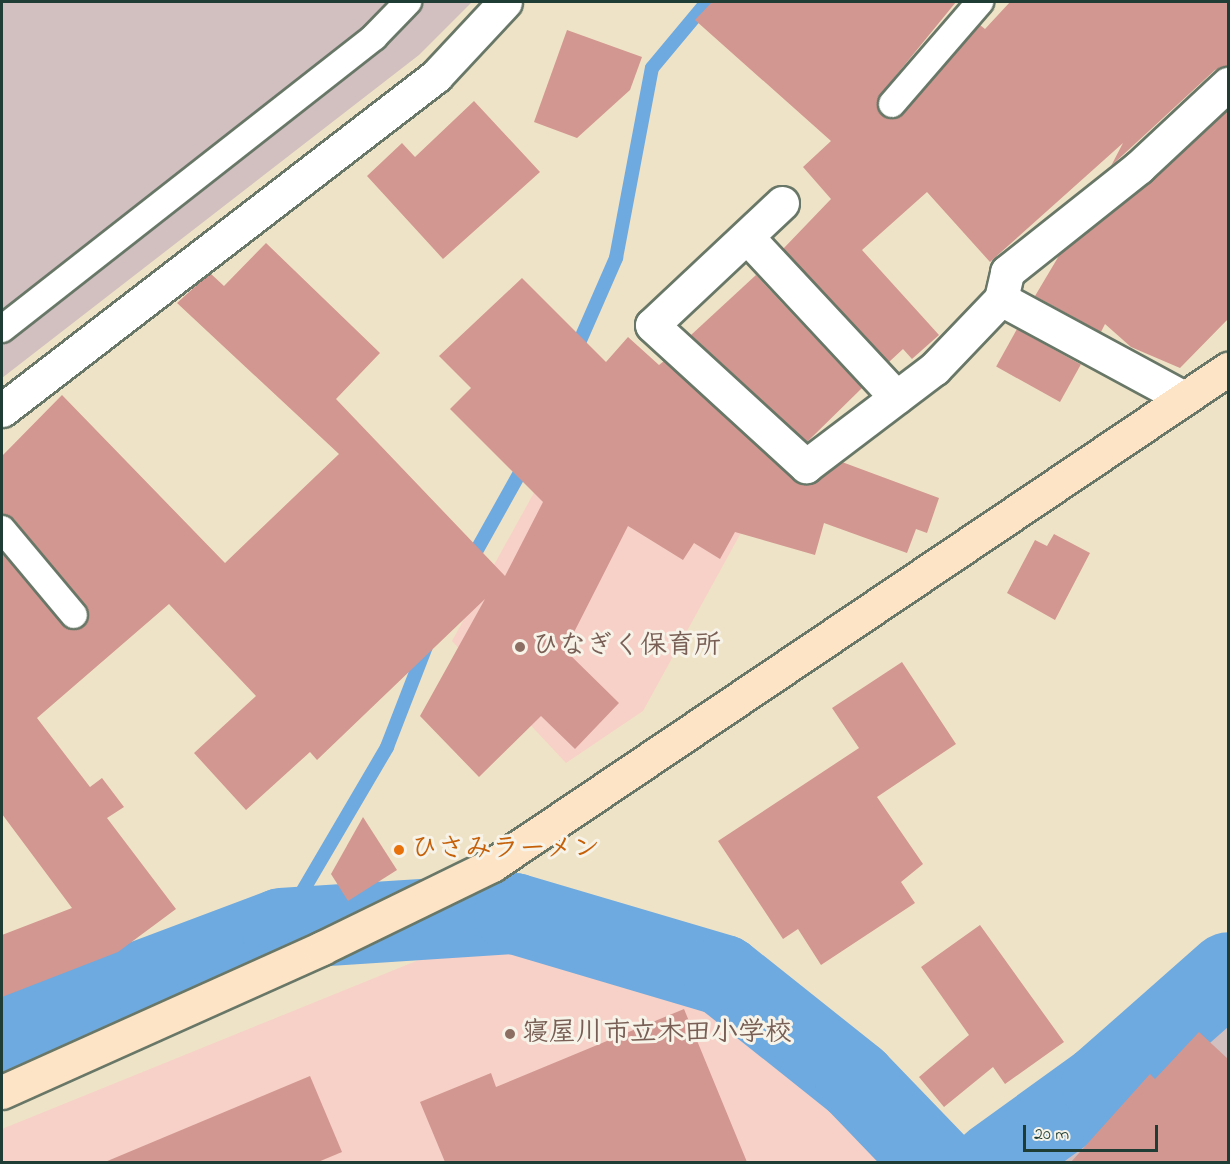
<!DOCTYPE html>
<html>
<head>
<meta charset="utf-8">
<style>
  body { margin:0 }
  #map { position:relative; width:1230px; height:1164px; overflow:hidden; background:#efe3c7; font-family:"Indie Flower","Klee One",sans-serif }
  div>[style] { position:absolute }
  .built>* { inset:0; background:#f7d1c7 }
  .industrial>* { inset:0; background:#d2bfc0 }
  .stream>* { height:14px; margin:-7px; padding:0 7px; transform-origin:7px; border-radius:7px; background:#6eaadf }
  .river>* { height:81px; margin:-40.5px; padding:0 40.5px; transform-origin:40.5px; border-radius:40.5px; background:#6eaadf }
  .building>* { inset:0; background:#d29790; transform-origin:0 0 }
  .roads { filter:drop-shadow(2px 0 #687767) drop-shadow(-2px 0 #687767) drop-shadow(0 2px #687767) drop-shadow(0 -2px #687767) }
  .lane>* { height:26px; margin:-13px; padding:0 13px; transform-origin:13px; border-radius:13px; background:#fff }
  .street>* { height:33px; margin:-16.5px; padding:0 16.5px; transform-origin:16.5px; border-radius:16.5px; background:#fff }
  .secondary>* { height:33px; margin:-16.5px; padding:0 16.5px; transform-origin:16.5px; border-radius:16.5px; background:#fee4c6 }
  .dots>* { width:16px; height:16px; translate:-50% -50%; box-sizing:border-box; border:3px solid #f7f3e8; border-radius:50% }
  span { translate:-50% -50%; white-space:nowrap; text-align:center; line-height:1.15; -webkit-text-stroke:6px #f7f3e8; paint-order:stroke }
  .education-label { font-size:27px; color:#785e54; font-weight:700 }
  .left { translate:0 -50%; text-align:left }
  .food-label { font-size:27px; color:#c56008; font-weight:700 }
  .frame { position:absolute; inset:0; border:3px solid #1f3d34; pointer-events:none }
  .scale { position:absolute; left:1023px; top:1125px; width:135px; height:27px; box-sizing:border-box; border:3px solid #1f3d34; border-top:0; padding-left:8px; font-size:18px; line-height:21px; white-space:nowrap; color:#1f3d34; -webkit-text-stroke:4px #f7f3e8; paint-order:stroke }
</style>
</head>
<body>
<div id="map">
  <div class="built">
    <div style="clip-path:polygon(593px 386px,748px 520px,643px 711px,566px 763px,452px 641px)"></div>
    <div style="clip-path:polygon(515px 921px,717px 983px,848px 1084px,919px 1162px,2px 1162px,2px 1129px)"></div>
  </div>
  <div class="industrial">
    <div style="clip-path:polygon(2px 2px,472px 2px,419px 55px,2px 378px)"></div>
    <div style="clip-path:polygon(1228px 997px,1228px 1162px,1043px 1162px)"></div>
  </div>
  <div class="stream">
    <div style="left:575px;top:352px;width:103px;rotate:-66.4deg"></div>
    <div style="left:616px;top:258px;width:193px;rotate:-79.3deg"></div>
    <div style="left:652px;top:68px;width:86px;rotate:-50.2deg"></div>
    <div style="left:469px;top:564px;width:117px;rotate:-60.8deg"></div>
    <div style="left:281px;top:928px;width:210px;rotate:-59.6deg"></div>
    <div style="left:387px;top:747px;width:110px;rotate:-68.8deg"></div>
  </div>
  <div class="river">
    <div style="left:2px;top:1033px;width:298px;rotate:-20.6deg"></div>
    <div style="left:281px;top:928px;width:233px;rotate:-3.7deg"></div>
    <div style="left:514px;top:913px;width:218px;rotate:16.5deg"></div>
    <div style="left:723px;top:975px;width:169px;rotate:38.5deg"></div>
    <div style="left:855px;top:1080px;width:114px;rotate:46.1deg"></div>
    <div style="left:993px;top:1162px;width:133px;rotate:-35.8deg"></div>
    <div style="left:1101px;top:1084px;width:169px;rotate:-41.4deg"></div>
  </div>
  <div class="building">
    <div style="clip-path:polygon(712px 2px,956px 2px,880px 95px,878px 109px,890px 119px,903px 114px,980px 25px,985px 29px,1010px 2px,1228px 2px,1228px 66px,1215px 70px,1111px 166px,1123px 143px,990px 262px,927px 192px,862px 250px,939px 335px,912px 359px,903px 349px,889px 362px,783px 249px,831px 199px,803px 167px,831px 141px,695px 20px)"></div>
    <div style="clip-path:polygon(567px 30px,642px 57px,630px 90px,577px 138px,534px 122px)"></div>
    <div style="clip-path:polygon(474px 101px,540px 172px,443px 259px,367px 176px,402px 143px,415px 157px)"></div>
    <div style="clip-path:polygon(1228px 109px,1228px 319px,1180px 368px,1131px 347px,1105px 324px,1101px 332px,1035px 296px,1060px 254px,1151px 182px)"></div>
    <div style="clip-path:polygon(266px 243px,380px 353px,336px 399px,505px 576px,543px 502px,450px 409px,471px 388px,439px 356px,522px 278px,606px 362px,628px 337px,659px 365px,664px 361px,800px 484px,817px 481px,842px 462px,939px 498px,927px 533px,916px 529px,907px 553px,824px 523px,815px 555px,735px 532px,720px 559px,694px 543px,683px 560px,628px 526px,565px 650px,619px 703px,575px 749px,541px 716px,479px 777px,420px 716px,485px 599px,317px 760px,310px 752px,246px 810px,194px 753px,256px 696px,169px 604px,37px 718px,90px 787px,102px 778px,124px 807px,107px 818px,176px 909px,118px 952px,2px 997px,2px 935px,72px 908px,2px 814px,2px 552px,63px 625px,83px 627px,89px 613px,14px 519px,2px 514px,2px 456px,62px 395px,225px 563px,339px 454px,177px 303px,210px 273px,224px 286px)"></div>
    <div style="clip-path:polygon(756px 275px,862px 388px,807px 442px,691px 335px)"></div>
    <div style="left:1017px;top:329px;width:73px;height:43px;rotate:29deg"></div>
    <div style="clip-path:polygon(1054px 534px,1090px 553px,1055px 620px,1007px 593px,1035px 540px,1047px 546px)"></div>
    <div style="clip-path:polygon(902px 662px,956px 744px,877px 797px,923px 864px,901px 882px,915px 903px,821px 965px,798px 929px,783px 939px,718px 841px,859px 748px,832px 708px)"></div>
    <div style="clip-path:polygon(363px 817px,397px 870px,348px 901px,331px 874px)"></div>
    <div style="clip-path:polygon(980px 925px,1064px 1042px,1005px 1084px,993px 1067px,944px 1107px,919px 1077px,969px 1035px,921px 967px)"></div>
    <div style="clip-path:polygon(684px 1009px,747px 1162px,445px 1162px,420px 1102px,491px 1073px,496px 1087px)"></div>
    <div style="clip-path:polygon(1199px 1032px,1228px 1059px,1228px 1162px,1071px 1162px,1150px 1074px,1155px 1079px)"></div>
    <div style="clip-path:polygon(310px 1076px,342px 1152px,318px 1162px,105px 1162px)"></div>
  </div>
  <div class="roads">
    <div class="lane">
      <div style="left:892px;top:104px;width:135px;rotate:-49.2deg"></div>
      <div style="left:2px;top:329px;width:473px;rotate:-38.1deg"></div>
      <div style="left:374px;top:37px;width:49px;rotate:-45.8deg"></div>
      <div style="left:2px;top:529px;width:112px;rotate:50.1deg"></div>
    </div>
    <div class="street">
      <div style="left:782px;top:203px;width:178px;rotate:136.8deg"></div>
      <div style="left:652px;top:325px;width:209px;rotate:42.5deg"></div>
      <div style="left:806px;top:466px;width:161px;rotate:-37.2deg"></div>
      <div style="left:934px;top:369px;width:97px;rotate:-46.3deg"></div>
      <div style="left:1001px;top:299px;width:28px;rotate:-77deg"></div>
      <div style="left:1007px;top:272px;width:169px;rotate:-38.5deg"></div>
      <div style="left:1139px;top:167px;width:122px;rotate:-43deg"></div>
      <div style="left:747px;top:237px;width:219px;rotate:47deg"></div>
      <div style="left:1001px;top:299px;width:208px;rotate:28.4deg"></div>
      <div style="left:2px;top:410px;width:548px;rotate:-37.58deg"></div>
      <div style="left:436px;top:76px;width:101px;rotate:-47deg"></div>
    </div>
    <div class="secondary">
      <div style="left:2px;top:1092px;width:351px;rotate:-24.2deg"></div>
      <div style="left:322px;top:948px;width:189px;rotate:-26deg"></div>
      <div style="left:492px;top:865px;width:888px;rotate:-33.98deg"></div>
    </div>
  </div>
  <div class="dots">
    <div style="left:520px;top:647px;background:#8d6e63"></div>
    <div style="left:399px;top:850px;background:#e8710a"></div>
    <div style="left:510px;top:1034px;background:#8d6e63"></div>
  </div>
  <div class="education-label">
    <span class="left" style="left:532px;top:647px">ひなぎく保育所</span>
    <span class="left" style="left:522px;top:1034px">寝屋川市立木田小学校</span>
  </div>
  <div class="food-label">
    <span class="left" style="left:411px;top:850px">ひさみラーメン</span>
  </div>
  <div class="frame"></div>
  <div class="scale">20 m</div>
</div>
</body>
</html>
